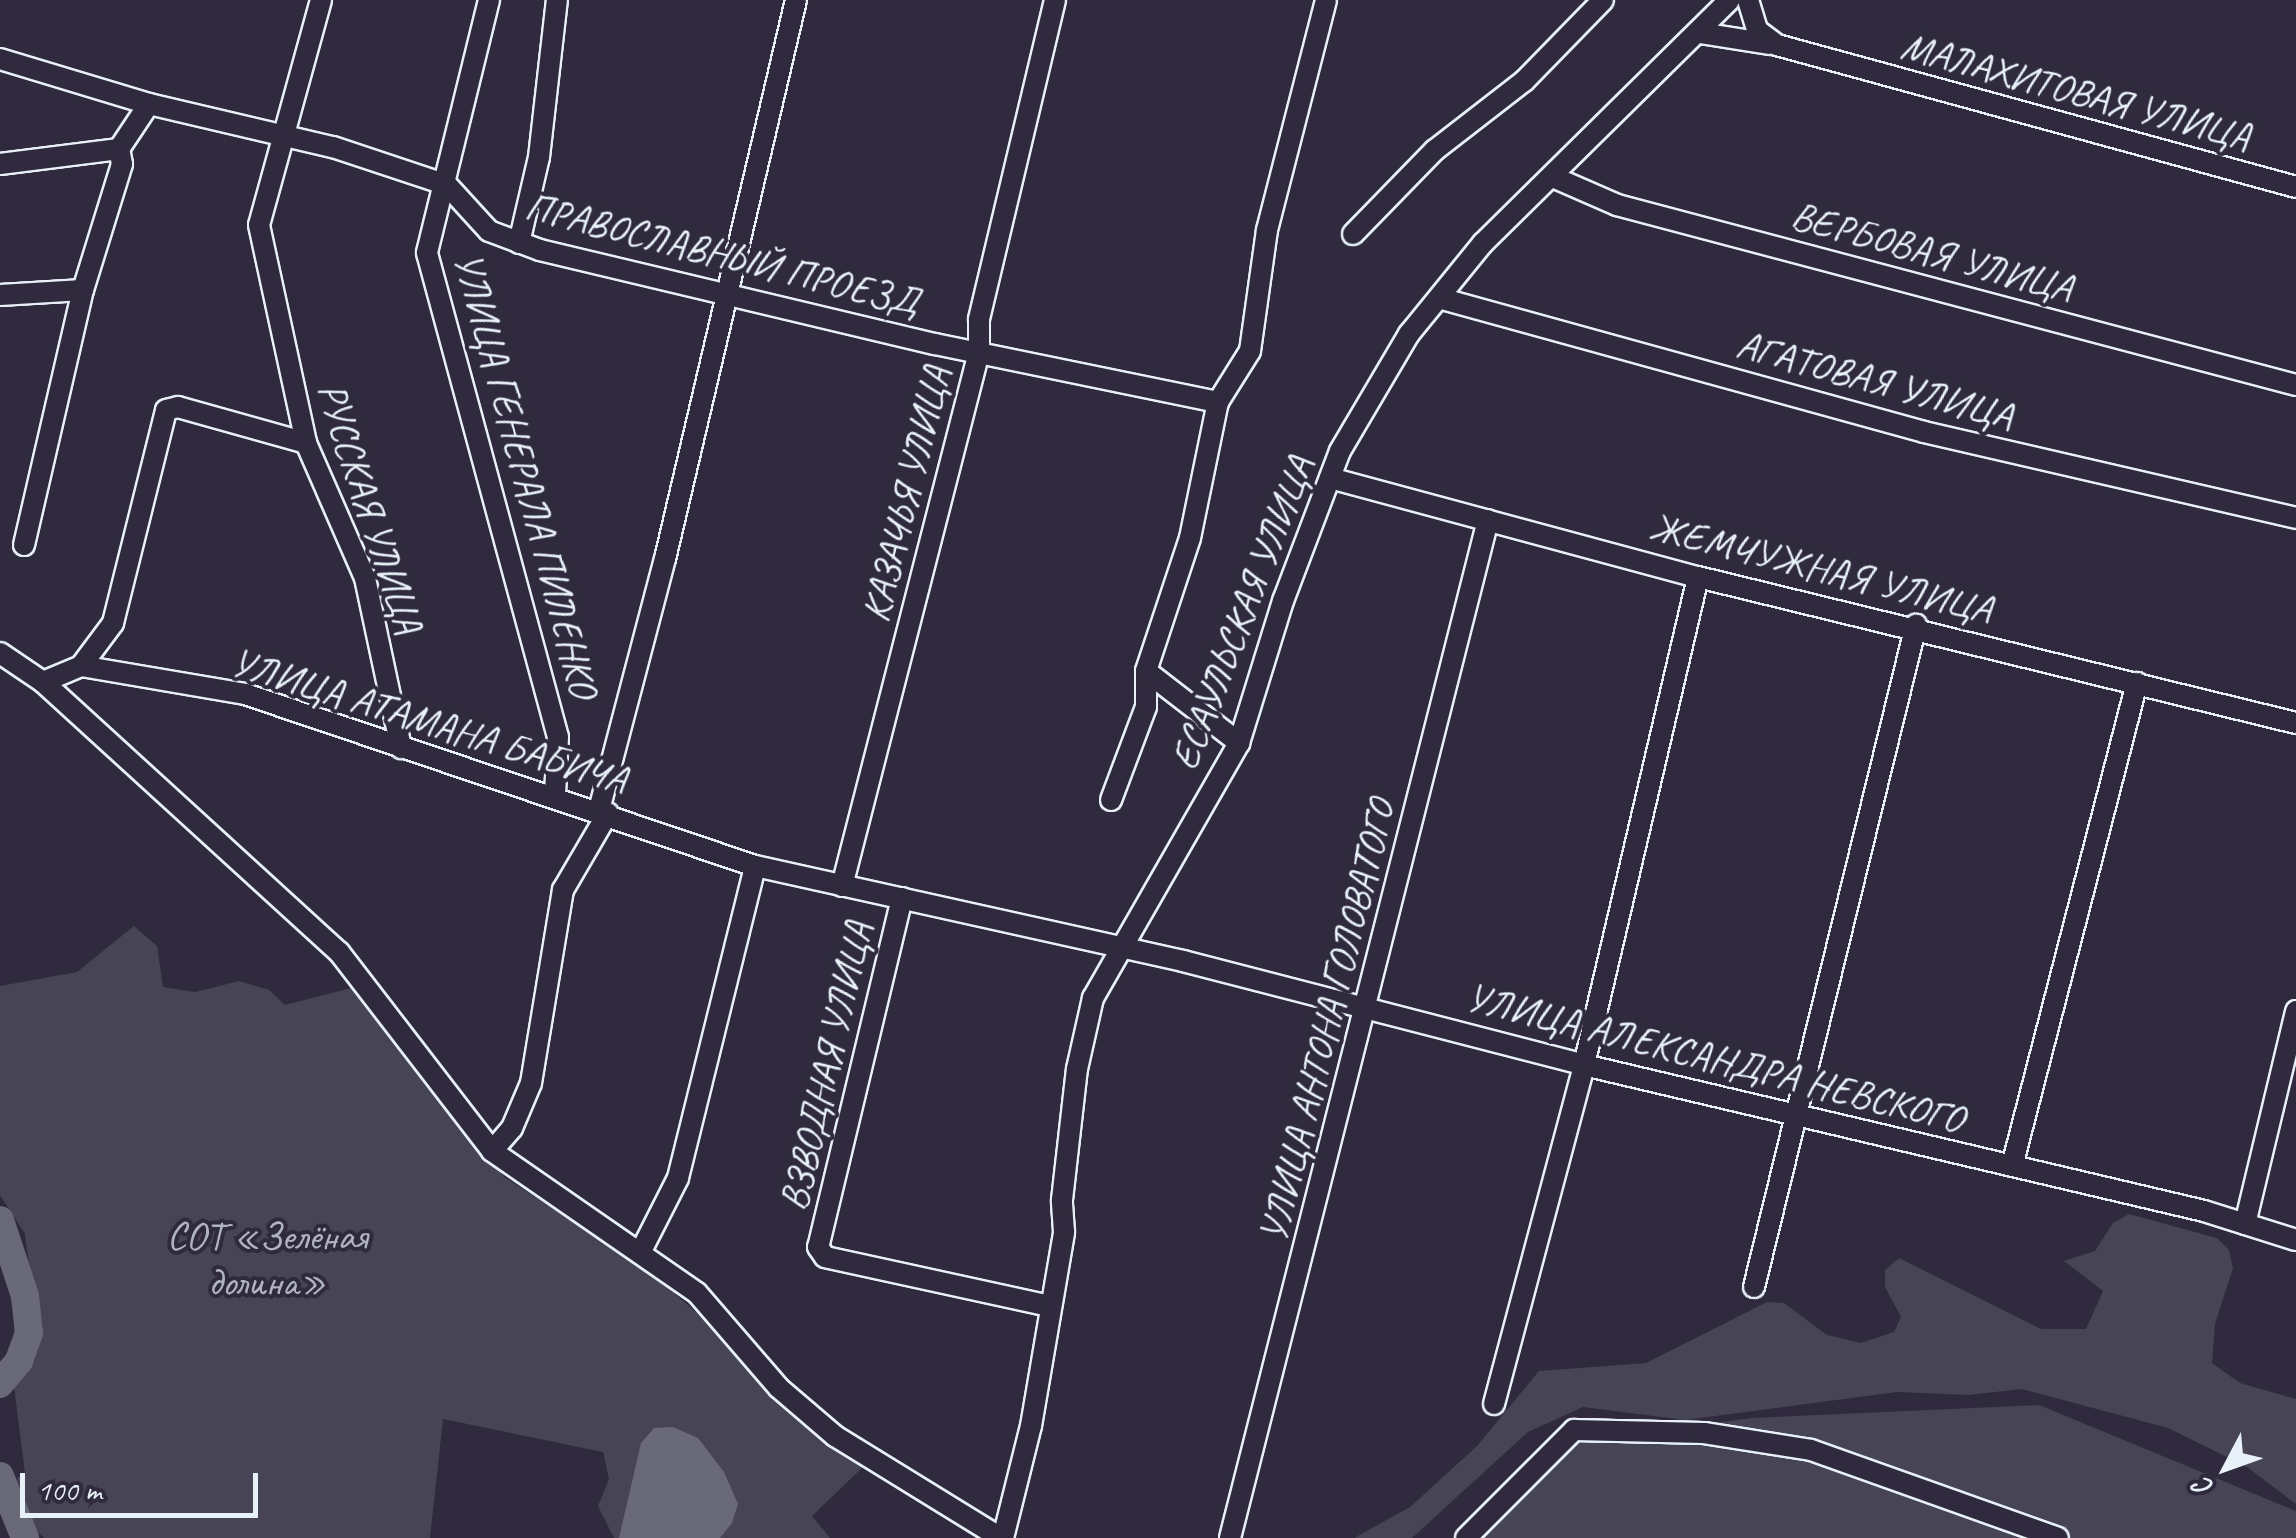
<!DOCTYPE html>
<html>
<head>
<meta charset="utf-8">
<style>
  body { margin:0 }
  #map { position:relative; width:2296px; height:1538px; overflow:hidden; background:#2f2a3d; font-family:Caveat,sans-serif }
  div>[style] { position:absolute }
  .green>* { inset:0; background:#464455 }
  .water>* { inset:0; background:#696978 }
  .river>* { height:28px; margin:-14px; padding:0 14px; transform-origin:14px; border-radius:14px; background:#696978 }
  .roads { filter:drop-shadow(2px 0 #e8f1f8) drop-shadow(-2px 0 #e8f1f8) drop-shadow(0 2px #e8f1f8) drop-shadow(0 -2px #e8f1f8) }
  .minor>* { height:20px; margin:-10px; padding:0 10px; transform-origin:10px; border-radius:10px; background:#2f2a3d }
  span { translate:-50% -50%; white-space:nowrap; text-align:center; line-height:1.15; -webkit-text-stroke:8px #2f2a3d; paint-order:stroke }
  .street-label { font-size:40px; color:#e8f1f8 }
  .park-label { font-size:40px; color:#afb4bf }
  .north { position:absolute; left:2176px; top:1418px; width:100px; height:100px; -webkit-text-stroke:8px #2f2a3d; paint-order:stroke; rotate:229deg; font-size:28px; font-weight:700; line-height:40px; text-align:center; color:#e8f1f8 }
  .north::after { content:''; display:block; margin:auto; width:35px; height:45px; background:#e8f1f8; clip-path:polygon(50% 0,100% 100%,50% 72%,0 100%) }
  .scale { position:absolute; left:20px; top:1473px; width:238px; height:45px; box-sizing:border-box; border:5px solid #e8f1f8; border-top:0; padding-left:12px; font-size:30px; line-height:35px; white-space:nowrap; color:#e8f1f8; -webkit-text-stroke:8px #2f2a3d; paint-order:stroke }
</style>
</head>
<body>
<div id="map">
  <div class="green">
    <div style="clip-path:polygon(134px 926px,157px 946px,163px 987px,195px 992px,239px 981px,269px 990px,285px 1005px,351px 988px,504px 1177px,645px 1268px,719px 1332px,772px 1395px,864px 1466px,812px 1516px,830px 1538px,614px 1538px,598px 1506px,609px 1479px,603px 1452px,443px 1419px,430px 1538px,44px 1538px,33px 1527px,17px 1478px,25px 1473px,14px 1387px,38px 1331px,25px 1234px,0 1195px,0 986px,77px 972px)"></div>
    <div style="clip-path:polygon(2129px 1214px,2217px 1238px,2229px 1250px,2233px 1268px,2215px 1324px,2212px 1363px,2240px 1383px,2296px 1399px,2296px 1504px,2247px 1467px,2168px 1428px,2022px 1389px,1968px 1395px,1897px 1392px,1685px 1420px,1583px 1407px,1528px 1432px,1412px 1538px,1354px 1538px,1410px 1507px,1477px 1446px,1539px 1371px,1646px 1363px,1767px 1302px,1784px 1303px,1827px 1335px,1861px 1343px,1894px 1332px,1901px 1317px,1885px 1287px,1885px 1270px,1899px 1258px,2041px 1329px,2086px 1329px,2103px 1291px,2064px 1261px,2095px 1251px,2113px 1223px)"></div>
    <div style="clip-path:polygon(2039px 1405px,2296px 1511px,2296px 1538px,1464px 1538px,1583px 1440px,1752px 1418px)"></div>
  </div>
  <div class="water">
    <div style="clip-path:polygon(673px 1427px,698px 1438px,724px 1472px,738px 1504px,732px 1523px,720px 1538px,619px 1538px,641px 1443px,654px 1428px)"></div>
  </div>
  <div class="river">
    <div style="left:0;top:1220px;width:80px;rotate:71.8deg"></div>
    <div style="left:25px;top:1296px;width:37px;rotate:84deg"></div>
    <div style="left:29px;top:1333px;width:30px;rotate:110deg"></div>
    <div style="left:19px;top:1361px;width:30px;rotate:130deg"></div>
    <div style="left:0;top:1476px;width:67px;rotate:68deg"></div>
  </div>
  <div class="roads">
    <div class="minor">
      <div style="left:321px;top:0;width:233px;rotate:105.4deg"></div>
      <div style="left:259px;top:225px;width:223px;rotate:77.8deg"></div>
      <div style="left:306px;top:443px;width:147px;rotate:66.4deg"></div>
      <div style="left:365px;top:578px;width:174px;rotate:78deg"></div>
      <div style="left:489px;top:0;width:260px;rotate:103.8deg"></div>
      <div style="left:427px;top:253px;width:501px;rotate:74.86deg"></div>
      <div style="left:558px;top:737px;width:58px;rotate:93deg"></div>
      <div style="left:1748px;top:0;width:31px;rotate:73deg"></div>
      <div style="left:1757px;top:30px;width:25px;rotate:37deg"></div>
      <div style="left:1777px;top:45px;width:538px;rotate:15.3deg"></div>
      <div style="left:1700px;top:33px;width:71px;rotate:8.9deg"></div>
      <div style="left:0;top:59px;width:156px;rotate:16.8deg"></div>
      <div style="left:149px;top:104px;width:189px;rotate:13.2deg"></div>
      <div style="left:333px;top:147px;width:120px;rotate:18.4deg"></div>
      <div style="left:447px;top:185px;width:62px;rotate:47.6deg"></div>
      <div style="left:489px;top:231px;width:54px;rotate:20.4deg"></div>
      <div style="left:540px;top:250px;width:406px;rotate:13.4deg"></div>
      <div style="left:935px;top:344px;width:289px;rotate:11.6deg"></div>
      <div style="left:0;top:164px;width:120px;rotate:-7.2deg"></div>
      <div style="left:119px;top:149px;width:54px;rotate:-56.3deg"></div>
      <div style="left:1553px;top:177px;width:70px;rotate:23.6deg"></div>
      <div style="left:1617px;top:205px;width:702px;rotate:14.85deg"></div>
      <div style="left:1353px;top:234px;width:117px;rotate:-45.7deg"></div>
      <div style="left:1435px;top:150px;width:113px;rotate:-37.8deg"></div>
      <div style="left:1524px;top:81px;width:113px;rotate:-45.7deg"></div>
      <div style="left:519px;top:243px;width:88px;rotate:-76.9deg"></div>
      <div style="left:539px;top:157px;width:158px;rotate:-83.5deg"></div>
      <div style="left:0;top:295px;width:83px;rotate:-3.4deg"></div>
      <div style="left:1439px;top:298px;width:503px;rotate:15.44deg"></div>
      <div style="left:1924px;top:432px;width:382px;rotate:13deg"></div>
      <div style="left:1330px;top:478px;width:381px;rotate:15.1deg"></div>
      <div style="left:1698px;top:577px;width:616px;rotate:13.72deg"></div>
      <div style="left:24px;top:545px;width:262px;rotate:-77deg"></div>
      <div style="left:83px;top:290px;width:132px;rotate:-72.8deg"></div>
      <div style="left:122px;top:164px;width:15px;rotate:-101deg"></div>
      <div style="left:0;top:653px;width:52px;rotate:34deg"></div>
      <div style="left:43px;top:682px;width:401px;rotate:42.4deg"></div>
      <div style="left:339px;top:952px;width:251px;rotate:52.4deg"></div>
      <div style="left:492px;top:1151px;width:249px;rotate:34.7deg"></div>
      <div style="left:697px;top:1293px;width:125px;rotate:49.2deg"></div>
      <div style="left:779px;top:1388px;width:74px;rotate:40.6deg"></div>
      <div style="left:835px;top:1436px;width:195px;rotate:31.6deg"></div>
      <div style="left:81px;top:666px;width:54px;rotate:-53.3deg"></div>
      <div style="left:113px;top:623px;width:219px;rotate:-76deg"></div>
      <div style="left:166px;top:410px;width:12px;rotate:-14deg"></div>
      <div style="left:178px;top:407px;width:133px;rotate:15.7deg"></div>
      <div style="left:1146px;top:671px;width:118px;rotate:37.7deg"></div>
      <div style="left:43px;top:682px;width:41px;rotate:-22.8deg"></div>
      <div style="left:81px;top:666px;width:166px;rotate:9.7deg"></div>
      <div style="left:245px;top:694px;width:538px;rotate:18.64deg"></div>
      <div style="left:755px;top:866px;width:438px;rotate:12.5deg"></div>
      <div style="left:1183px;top:961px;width:414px;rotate:14.5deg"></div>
      <div style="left:1584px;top:1065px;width:637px;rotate:13.25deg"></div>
      <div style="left:2204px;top:1211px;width:96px;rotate:17.5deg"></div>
      <div style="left:1111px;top:800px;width:99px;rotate:-69.4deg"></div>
      <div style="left:1146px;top:707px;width:36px;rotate:-90deg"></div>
      <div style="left:1146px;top:671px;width:140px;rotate:-71.7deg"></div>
      <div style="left:1190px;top:538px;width:139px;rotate:-78.4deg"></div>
      <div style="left:1218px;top:402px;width:60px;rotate:-57.9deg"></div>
      <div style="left:1250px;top:351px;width:122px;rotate:-82deg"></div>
      <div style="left:1267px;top:230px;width:237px;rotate:-75.6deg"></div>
      <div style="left:599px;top:810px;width:260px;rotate:-75.3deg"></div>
      <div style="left:665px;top:559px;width:574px;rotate:-76.81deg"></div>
      <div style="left:842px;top:886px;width:551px;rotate:-75.61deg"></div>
      <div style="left:979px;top:352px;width:33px;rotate:-90deg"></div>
      <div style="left:979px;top:319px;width:328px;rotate:-76.6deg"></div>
      <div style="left:902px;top:898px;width:359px;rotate:103.5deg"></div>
      <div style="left:818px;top:1247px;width:12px;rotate:55deg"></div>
      <div style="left:825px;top:1257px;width:230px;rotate:12.3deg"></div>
      <div style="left:492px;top:1151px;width:30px;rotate:-49deg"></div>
      <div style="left:512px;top:1128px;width:49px;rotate:-67.1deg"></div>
      <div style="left:531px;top:1083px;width:196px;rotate:-80.6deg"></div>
      <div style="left:563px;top:890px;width:89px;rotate:-59.7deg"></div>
      <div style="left:2012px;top:1166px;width:499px;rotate:-75.5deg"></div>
      <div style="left:2245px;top:1224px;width:219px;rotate:-76.5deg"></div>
      <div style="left:641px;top:1251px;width:82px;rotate:-63.1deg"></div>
      <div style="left:678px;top:1178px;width:321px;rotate:-76.1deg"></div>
      <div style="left:1754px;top:1287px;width:682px;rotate:-76.25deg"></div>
      <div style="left:1494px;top:1404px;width:351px;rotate:-75.1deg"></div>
      <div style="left:1584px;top:1065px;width:501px;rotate:-76.85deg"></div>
      <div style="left:1003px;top:1538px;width:115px;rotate:-76deg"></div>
      <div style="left:1031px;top:1426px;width:197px;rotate:-80.3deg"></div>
      <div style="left:1064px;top:1232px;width:32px;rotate:-94deg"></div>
      <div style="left:1062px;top:1200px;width:132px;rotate:-83.5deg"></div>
      <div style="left:1077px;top:1069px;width:73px;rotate:-77.3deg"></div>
      <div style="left:1093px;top:998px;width:294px;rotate:-60.2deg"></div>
      <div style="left:1239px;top:743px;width:149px;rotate:-72.8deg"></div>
      <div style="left:1283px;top:601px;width:160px;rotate:-69.2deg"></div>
      <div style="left:1340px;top:451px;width:136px;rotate:-59.5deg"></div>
      <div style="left:1409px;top:334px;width:117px;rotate:-50.9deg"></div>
      <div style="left:1483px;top:243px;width:346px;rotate:-44.6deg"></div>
      <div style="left:1230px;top:1538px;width:1050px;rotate:-75.78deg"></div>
      <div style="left:1466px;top:1538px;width:153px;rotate:-45deg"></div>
      <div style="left:1574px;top:1430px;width:130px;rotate:1.3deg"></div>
      <div style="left:1704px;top:1433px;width:108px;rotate:9deg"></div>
      <div style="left:1811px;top:1450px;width:262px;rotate:19.6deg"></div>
    </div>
  </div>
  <div class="street-label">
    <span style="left:2076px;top:91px;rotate:15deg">МАЛАХИТОВАЯ УЛИЦА</span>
    <span style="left:1932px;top:252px;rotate:15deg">ВЕРБОВАЯ УЛИЦА</span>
    <span style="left:722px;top:254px;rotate:14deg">ПРАВОСЛАВНЫЙ ПРОЕЗД</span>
    <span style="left:1875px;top:380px;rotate:15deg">АГАТОВАЯ УЛИЦА</span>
    <span style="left:526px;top:475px;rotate:75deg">УЛИЦА ГЕНЕРАЛА ПИЛЕНКО</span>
    <span style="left:906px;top:494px;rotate:-76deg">КАЗАЧЬЯ УЛИЦА</span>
    <span style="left:370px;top:508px;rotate:72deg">РУССКАЯ УЛИЦА</span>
    <span style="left:1821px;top:568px;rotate:14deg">ЖЕМЧУЖНАЯ УЛИЦА</span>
    <span style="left:1242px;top:613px;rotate:-69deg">ЕСАУЛЬСКАЯ УЛИЦА</span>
    <span style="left:429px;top:721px;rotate:17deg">УЛИЦА АТАМАНА БАБИЧА</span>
    <span style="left:1327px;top:1021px;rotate:-76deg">УЛИЦА АНТОНА ГОЛОВАТОГО</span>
    <span style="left:1715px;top:1058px;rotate:14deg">УЛИЦА АЛЕКСАНДРА НЕВСКОГО</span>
    <span style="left:826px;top:1066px;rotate:-77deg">ВЗВОДНАЯ УЛИЦА</span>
  </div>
  <div class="park-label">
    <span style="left:267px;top:1259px">СОТ «Зелёная<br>долина»</span>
  </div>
  <div class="north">С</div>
  <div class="scale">100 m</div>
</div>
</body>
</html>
